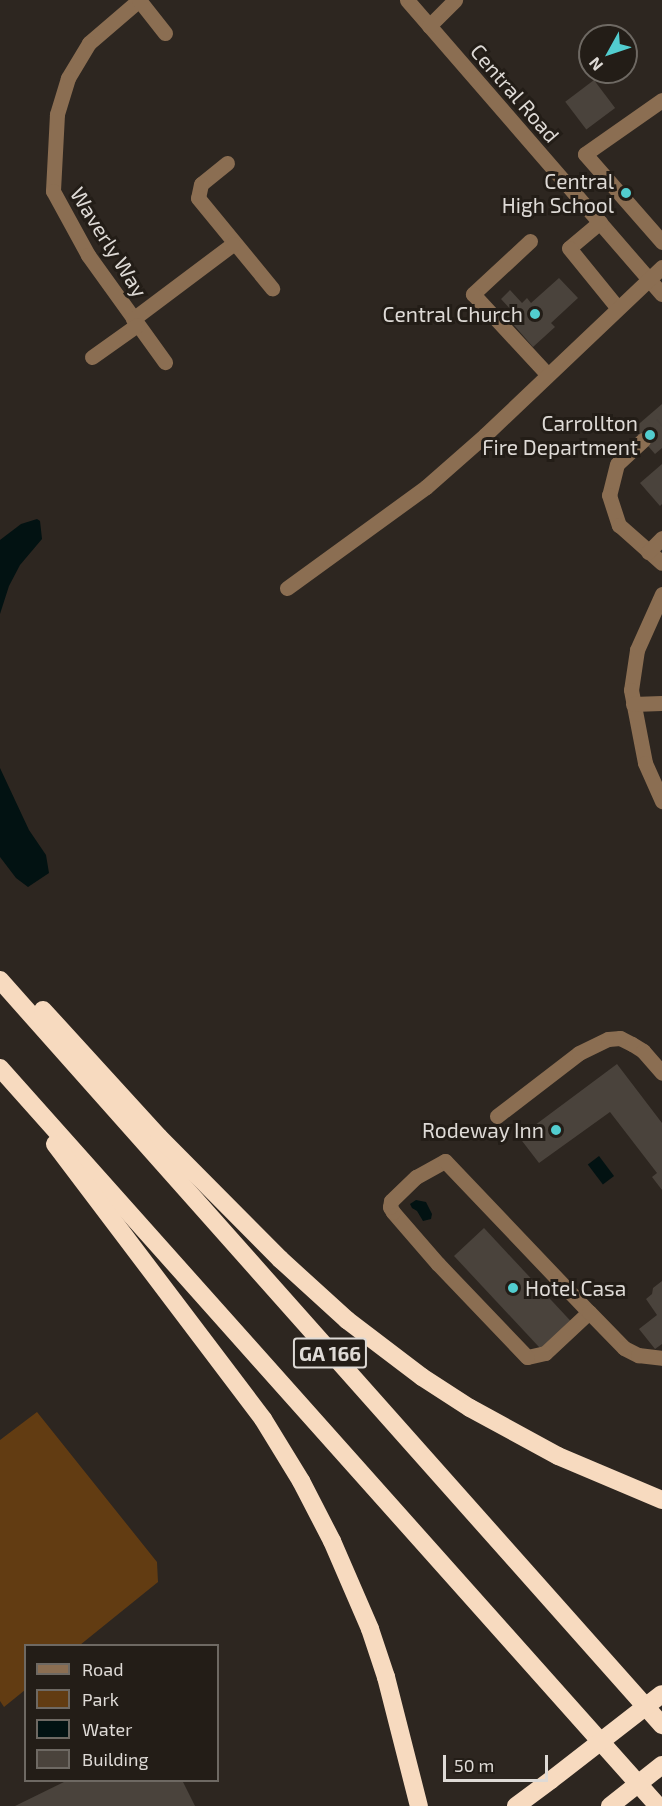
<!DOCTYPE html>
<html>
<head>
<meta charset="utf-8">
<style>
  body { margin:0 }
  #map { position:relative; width:662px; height:1806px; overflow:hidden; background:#2d2620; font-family:"Exo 2",sans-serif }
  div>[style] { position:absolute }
  .green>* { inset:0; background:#623c12 }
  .water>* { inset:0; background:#021212; transform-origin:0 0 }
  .building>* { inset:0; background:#4a433c; transform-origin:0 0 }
  .minor-tunnel>* { height:15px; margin-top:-7.5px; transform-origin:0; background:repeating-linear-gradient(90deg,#48413b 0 15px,transparent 0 23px) }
  .minor>* { height:15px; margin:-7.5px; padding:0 7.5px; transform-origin:7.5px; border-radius:7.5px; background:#8b6e52 }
  .highway>* { height:18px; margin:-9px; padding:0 9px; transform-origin:9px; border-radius:9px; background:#f7dabf }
  .highway-bridge>* { height:18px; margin:-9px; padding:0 9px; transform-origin:9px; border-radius:9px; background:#f7dabf }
  .dots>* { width:16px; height:16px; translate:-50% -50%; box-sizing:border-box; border:3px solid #231d17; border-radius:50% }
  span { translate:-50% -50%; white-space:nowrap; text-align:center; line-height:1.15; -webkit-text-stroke:6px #231d17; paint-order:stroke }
  .shield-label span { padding:2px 4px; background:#231d17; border:2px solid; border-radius:4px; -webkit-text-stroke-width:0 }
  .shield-label { font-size:20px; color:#dedad6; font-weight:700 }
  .street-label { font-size:21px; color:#dedad6 }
  .poi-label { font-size:21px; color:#dedad6 }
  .right { translate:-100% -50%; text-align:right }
  .left { translate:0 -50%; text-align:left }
  .legend { position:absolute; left:24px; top:1644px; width:195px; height:138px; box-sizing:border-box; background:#231d17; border:2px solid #6e6963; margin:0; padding:8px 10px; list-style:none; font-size:18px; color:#dedad6 }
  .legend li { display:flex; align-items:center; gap:12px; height:30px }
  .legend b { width:30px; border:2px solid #6e6963 }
  .north { position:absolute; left:578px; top:24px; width:60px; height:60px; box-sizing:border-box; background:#231d17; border:2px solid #6e6963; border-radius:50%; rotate:230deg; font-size:16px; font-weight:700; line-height:24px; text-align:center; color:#dedad6 }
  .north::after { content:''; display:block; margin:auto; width:21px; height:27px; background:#52cdcf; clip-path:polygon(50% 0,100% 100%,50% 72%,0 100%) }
  .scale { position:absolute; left:443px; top:1755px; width:105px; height:27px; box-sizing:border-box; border:3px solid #dedad6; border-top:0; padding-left:8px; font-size:18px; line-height:21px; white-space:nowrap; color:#dedad6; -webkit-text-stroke:4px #231d17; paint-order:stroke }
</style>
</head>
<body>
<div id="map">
  <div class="green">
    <div style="clip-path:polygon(37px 1412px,157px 1562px,158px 1582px,80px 1645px,26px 1646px,25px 1690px,4px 1707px,0 1701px,0 1440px)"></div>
  </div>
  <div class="water">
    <div style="clip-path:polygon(37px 519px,40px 521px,42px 539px,20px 565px,9px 586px,0 614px,0 540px,21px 524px)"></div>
    <div style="clip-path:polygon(0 768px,29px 830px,46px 855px,49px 873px,28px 887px,16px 878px,0 857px)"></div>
    <div style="left:599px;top:1156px;width:25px;height:14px;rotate:53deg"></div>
    <div style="clip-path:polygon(416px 1200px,426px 1202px,432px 1214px,431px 1219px,423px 1221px,417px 1211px,412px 1208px,410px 1204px)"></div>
  </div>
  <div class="building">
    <div style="left:594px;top:80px;width:35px;height:36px;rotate:53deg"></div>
    <div style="clip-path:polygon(559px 278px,578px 298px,551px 323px,555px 327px,533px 347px,507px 317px,512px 311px,501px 299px,510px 290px,522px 303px,527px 298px,531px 303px)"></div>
    <div style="clip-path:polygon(662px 404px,662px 448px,655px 454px,633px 429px)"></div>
    <div style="clip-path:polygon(662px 464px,662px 504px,660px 506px,640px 483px)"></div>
    <div style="clip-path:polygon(617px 1064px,662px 1123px,662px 1190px,652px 1177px,657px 1173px,610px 1112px,539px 1163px,519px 1137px)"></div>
    <div style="left:484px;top:1228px;width:127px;height:41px;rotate:47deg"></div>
    <div style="clip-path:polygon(662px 1281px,662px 1344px,655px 1349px,639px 1329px,657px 1315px,646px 1299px,652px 1294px,653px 1288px)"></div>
    <div style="clip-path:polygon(68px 1780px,182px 1780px,195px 1806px,15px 1806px)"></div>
  </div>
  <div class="minor-tunnel">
    <div style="left:643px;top:440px;width:25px;rotate:-40deg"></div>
  </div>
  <div class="minor">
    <div style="left:139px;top:0;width:66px;rotate:139.3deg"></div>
    <div style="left:89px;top:43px;width:41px;rotate:121deg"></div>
    <div style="left:68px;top:78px;width:38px;rotate:107deg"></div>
    <div style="left:57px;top:114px;width:77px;rotate:93deg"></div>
    <div style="left:53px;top:191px;width:73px;rotate:61.3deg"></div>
    <div style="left:88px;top:255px;width:132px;rotate:54.3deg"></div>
    <div style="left:139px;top:0;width:42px;rotate:51.8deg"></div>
    <div style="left:407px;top:0;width:389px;rotate:49.1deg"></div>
    <div style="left:429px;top:26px;width:37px;rotate:-45deg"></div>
    <div style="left:662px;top:100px;width:94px;rotate:145deg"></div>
    <div style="left:585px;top:154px;width:117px;rotate:48.8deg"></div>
    <div style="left:227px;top:163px;width:33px;rotate:141deg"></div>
    <div style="left:201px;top:184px;width:14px;rotate:102deg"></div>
    <div style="left:198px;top:198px;width:117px;rotate:50.6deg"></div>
    <div style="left:600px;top:222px;width:40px;rotate:140deg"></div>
    <div style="left:569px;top:248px;width:76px;rotate:50.9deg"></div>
    <div style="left:530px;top:241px;width:78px;rotate:137.1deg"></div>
    <div style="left:473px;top:294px;width:109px;rotate:47.2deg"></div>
    <div style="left:133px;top:319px;width:125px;rotate:-36.9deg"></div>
    <div style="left:92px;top:357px;width:55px;rotate:-35.4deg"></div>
    <div style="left:643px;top:440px;width:35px;rotate:137deg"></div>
    <div style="left:617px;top:464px;width:32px;rotate:104deg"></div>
    <div style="left:609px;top:495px;width:32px;rotate:72deg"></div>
    <div style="left:619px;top:525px;width:57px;rotate:41.5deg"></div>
    <div style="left:648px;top:552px;width:20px;rotate:-45deg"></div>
    <div style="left:287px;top:588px;width:172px;rotate:-36deg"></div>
    <div style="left:426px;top:487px;width:79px;rotate:-41.4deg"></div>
    <div style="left:485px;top:435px;width:244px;rotate:-43.5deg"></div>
    <div style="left:662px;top:594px;width:61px;rotate:114.1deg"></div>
    <div style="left:637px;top:650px;width:40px;rotate:98.5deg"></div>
    <div style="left:631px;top:690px;width:74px;rotate:79.1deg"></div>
    <div style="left:645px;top:763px;width:42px;rotate:65.9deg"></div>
    <div style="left:633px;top:704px;width:29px;rotate:-2deg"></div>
    <div style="left:497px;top:1116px;width:103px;rotate:-37.5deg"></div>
    <div style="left:579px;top:1053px;width:32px;rotate:-26deg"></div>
    <div style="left:608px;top:1039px;width:12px;rotate:-5deg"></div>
    <div style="left:620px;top:1038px;width:13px;rotate:27deg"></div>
    <div style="left:632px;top:1044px;width:13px;rotate:32deg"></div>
    <div style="left:643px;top:1051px;width:29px;rotate:49deg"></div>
    <div style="left:589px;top:1312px;width:60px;rotate:137deg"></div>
    <div style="left:545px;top:1353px;width:18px;rotate:167deg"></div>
    <div style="left:527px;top:1357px;width:129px;rotate:-133.7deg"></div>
    <div style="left:438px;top:1264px;width:69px;rotate:-130.9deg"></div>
    <div style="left:393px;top:1212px;width:6px;rotate:-121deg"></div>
    <div style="left:390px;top:1207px;width:6px;rotate:-81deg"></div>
    <div style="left:391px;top:1201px;width:35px;rotate:-44deg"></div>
    <div style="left:416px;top:1177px;width:33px;rotate:-29deg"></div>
    <div style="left:445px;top:1161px;width:209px;rotate:46.4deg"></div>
    <div style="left:589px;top:1312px;width:50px;rotate:45.8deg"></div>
    <div style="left:624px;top:1348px;width:16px;rotate:27deg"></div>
    <div style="left:638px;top:1355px;width:24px;rotate:7deg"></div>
  </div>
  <div class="highway">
    <div style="left:0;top:980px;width:997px;rotate:48.38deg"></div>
    <div style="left:43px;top:1010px;width:172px;rotate:47.6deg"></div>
    <div style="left:159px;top:1137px;width:172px;rotate:45.2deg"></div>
    <div style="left:280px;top:1259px;width:91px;rotate:42.3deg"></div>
    <div style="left:347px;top:1320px;width:94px;rotate:37.2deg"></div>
    <div style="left:422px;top:1377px;width:57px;rotate:32.9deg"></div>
    <div style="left:470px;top:1408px;width:100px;rotate:28.6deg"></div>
    <div style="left:558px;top:1456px;width:113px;rotate:22.9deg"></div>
    <div style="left:0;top:1068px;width:989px;rotate:48.28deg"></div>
    <div style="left:55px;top:1144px;width:345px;rotate:52.9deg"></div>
    <div style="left:263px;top:1419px;width:73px;rotate:58.5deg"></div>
    <div style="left:301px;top:1481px;width:68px;rotate:62.7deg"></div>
    <div style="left:332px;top:1541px;width:96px;rotate:66.6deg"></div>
    <div style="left:370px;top:1629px;width:51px;rotate:71.6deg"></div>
    <div style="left:386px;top:1677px;width:133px;rotate:75.7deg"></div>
    <div style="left:516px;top:1806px;width:44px;rotate:-36.6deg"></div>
  </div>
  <div class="highway-bridge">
    <div style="left:551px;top:1780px;width:140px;rotate:-37.8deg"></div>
    <div style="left:610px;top:1806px;width:66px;rotate:-38.3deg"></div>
  </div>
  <div class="dots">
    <div style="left:626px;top:193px;background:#52cdcf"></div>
    <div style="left:535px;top:314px;background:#52cdcf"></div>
    <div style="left:650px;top:435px;background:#52cdcf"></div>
    <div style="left:556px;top:1130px;background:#52cdcf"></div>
    <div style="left:513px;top:1288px;background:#52cdcf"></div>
  </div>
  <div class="shield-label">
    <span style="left:330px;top:1353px">GA 166</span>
  </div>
  <div class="street-label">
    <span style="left:515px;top:93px;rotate:49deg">Central Road</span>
    <span style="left:109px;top:242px;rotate:58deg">Waverly Way</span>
  </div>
  <div class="poi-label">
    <span class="right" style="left:614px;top:193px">Central<br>High School</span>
    <span class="right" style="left:523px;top:314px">Central Church</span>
    <span class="right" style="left:638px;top:435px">Carrollton<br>Fire Department</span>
    <span class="right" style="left:544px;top:1130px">Rodeway Inn</span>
    <span class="left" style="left:525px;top:1288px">Hotel Casa</span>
  </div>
  <ul class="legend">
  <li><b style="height:8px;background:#8b6e52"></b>Road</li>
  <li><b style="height:16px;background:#623c12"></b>Park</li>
  <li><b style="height:16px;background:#021212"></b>Water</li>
  <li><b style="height:16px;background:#4a433c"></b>Building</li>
  </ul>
  <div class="north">N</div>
  <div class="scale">50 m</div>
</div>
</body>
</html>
